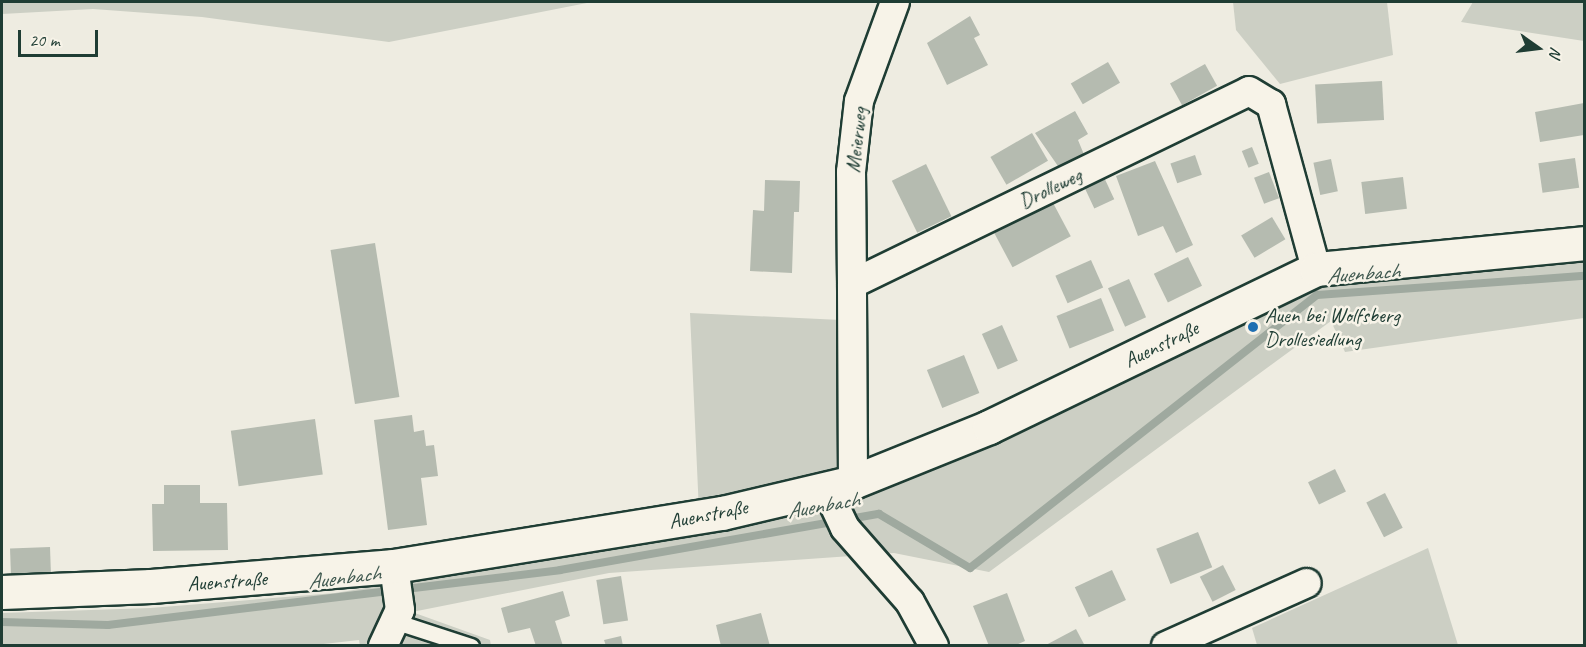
<!DOCTYPE html>
<html>
<head>
<meta charset="utf-8">
<style>
  body { margin:0 }
  #map { position:relative; width:1586px; height:647px; overflow:hidden; background:#eeece1; font-family:Caveat,sans-serif }
  div>[style] { position:absolute }
  .green>* { inset:0; background:#cccfc4 }
  .stream>* { height:8px; margin:-4px; padding:0 4px; transform-origin:4px; border-radius:4px; background:#9fa99f }
  .building>* { inset:0; background:#b5bbb0; transform-origin:0 0 }
  .roads { filter:drop-shadow(2px 0 #1f3d34) drop-shadow(-2px 0 #1f3d34) drop-shadow(0 2px #1f3d34) drop-shadow(0 -2px #1f3d34) }
  .lane>* { height:15px; margin:-7.5px; padding:0 7.5px; transform-origin:7.5px; border-radius:7.5px; background:#f7f3e8 }
  .street>* { height:28px; margin:-14px; padding:0 14px; transform-origin:14px; border-radius:14px; background:#f7f3e8 }
  .secondary>* { height:33px; margin:-16.5px; padding:0 16.5px; transform-origin:16.5px; border-radius:16.5px; background:#f7f3e8 }
  .dots>* { width:16px; height:16px; translate:-50% -50%; box-sizing:border-box; border:3px solid #f7f3e8; border-radius:50% }
  span { translate:-50% -50%; white-space:nowrap; text-align:center; line-height:1.15; -webkit-text-stroke:5px #f7f3e8; paint-order:stroke }
  .street-label { font-size:21px; color:#1f3d34 }
  .poi-label { font-size:21px; color:#1f3d34 }
  .left { translate:0 -50%; text-align:left }
  .water-label { font-size:22px; color:#3f584f; font-style:italic }
  .frame { position:absolute; inset:0; border:3px solid #1f3d34; pointer-events:none }
  .north { position:absolute; left:1508px; top:18px; width:60px; height:60px; -webkit-text-stroke:4px #f7f3e8; paint-order:stroke; rotate:104deg; font-size:16px; font-weight:700; line-height:24px; text-align:center; color:#1f3d34 }
  .north::after { content:''; display:block; margin:auto; width:21px; height:27px; background:#1f3d34; clip-path:polygon(50% 0,100% 100%,50% 72%,0 100%) }
  .scale { position:absolute; left:18px; top:30px; width:80px; height:27px; box-sizing:border-box; border:3px solid #1f3d34; border-top:0; padding-left:8px; font-size:18px; line-height:21px; white-space:nowrap; color:#1f3d34; -webkit-text-stroke:4px #f7f3e8; paint-order:stroke }
</style>
</head>
<body>
<div id="map">
  <div class="green">
    <div style="clip-path:polygon(2px 2px,592px 2px,389px 42px,202px 17px,93px 9px,2px 14px)"></div>
    <div style="clip-path:polygon(1233px 2px,1387px 2px,1393px 55px,1280px 84px,1236px 30px)"></div>
    <div style="clip-path:polygon(1473px 2px,1584px 2px,1584px 41px,1461px 22px)"></div>
    <div style="clip-path:polygon(1584px 257px,1584px 318px,1345px 352px,1331px 321px,989px 572px,894px 553px,609px 573px,412px 612px,490px 640px,491px 646px,360px 646px,359px 640px,306px 646px,2px 645px,2px 613px,150px 608px,335px 593px,700px 534px,690px 313px,862px 321px,871px 466px,877px 488px,1005px 439px,1164px 357px,1318px 285px)"></div>
    <div style="clip-path:polygon(1428px 548px,1458px 645px,1257px 645px,1252px 628px)"></div>
  </div>
  <div class="stream">
    <div style="left:2px;top:622px;width:106px;rotate:1.6deg"></div>
    <div style="left:108px;top:625px;width:455px;rotate:-6.9deg"></div>
    <div style="left:560px;top:570px;width:324px;rotate:-10deg"></div>
    <div style="left:879px;top:514px;width:106px;rotate:30.7deg"></div>
    <div style="left:970px;top:568px;width:442px;rotate:-38.2deg"></div>
    <div style="left:1317px;top:295px;width:268px;rotate:-4.1deg"></div>
  </div>
  <div class="building">
    <div style="clip-path:polygon(970px 16px,980px 35px,974px 38px,988px 65px,947px 85px,927px 43px)"></div>
    <div style="left:1108px;top:62px;width:24px;height:43px;rotate:60deg"></div>
    <div style="left:1205px;top:64px;width:25px;height:40px;rotate:61deg"></div>
    <div style="left:1382px;top:81px;width:39px;height:67px;rotate:87deg"></div>
    <div style="clip-path:polygon(1584px 103px,1584px 135px,1540px 142px,1535px 112px)"></div>
    <div style="clip-path:polygon(1075px 111px,1088px 134px,1078px 140px,1085px 157px,1060px 169px,1035px 133px)"></div>
    <div style="left:1032px;top:133px;width:32px;height:48px;rotate:60deg"></div>
    <div style="left:1252px;top:147px;width:18px;height:11px;rotate:68deg"></div>
    <div style="left:1195px;top:155px;width:21px;height:26px;rotate:71deg"></div>
    <div style="left:1575px;top:158px;width:30px;height:37px;rotate:82deg"></div>
    <div style="left:1331px;top:159px;width:33px;height:18px;rotate:78deg"></div>
    <div style="clip-path:polygon(1155px 161px,1193px 245px,1176px 253px,1163px 226px,1138px 236px,1116px 176px)"></div>
    <div style="left:926px;top:164px;width:58px;height:38px;rotate:64deg"></div>
    <div style="left:1269px;top:172px;width:28px;height:16px;rotate:69deg"></div>
    <div style="left:1102px;top:173px;width:29px;height:22px;rotate:65deg"></div>
    <div style="left:1403px;top:177px;width:32px;height:42px;rotate:83deg"></div>
    <div style="clip-path:polygon(765px 180px,800px 181px,799px 212px,794px 212px,792px 273px,750px 271px,753px 210px,764px 211px)"></div>
    <div style="left:1052px;top:201px;width:40px;height:66px;rotate:62deg"></div>
    <div style="left:1272px;top:217px;width:26px;height:36px;rotate:59deg"></div>
    <div style="left:375px;top:243px;width:156px;height:45px;rotate:81deg"></div>
    <div style="left:1188px;top:257px;width:32px;height:38px;rotate:64deg"></div>
    <div style="left:1091px;top:260px;width:30px;height:39px;rotate:66deg"></div>
    <div style="left:1129px;top:279px;width:42px;height:23px;rotate:66deg"></div>
    <div style="left:1101px;top:298px;width:35px;height:48px;rotate:68deg"></div>
    <div style="left:1002px;top:325px;width:39px;height:22px;rotate:66deg"></div>
    <div style="left:964px;top:355px;width:41px;height:40px;rotate:68deg"></div>
    <div style="clip-path:polygon(412px 415px,414px 432px,424px 430px,426px 446px,434px 445px,438px 476px,421px 478px,427px 525px,388px 530px,374px 420px)"></div>
    <div style="left:315px;top:419px;width:56px;height:85px;rotate:82deg"></div>
    <div style="left:1335px;top:469px;width:25px;height:30px;rotate:64deg"></div>
    <div style="clip-path:polygon(164px 485px,200px 485px,200px 503px,227px 503px,228px 550px,153px 551px,152px 504px,164px 504px)"></div>
    <div style="left:1385px;top:493px;width:39px;height:21px;rotate:63deg"></div>
    <div style="left:1198px;top:532px;width:38px;height:45px;rotate:68deg"></div>
    <div style="left:50px;top:547px;width:29px;height:40px;rotate:88deg"></div>
    <div style="left:1223px;top:565px;width:28px;height:26px;rotate:63deg"></div>
    <div style="left:1112px;top:570px;width:33px;height:41px;rotate:65deg"></div>
    <div style="left:621px;top:576px;width:45px;height:25px;rotate:81deg"></div>
    <div style="clip-path:polygon(563px 591px,570px 616px,555px 621px,563px 646px,536px 646px,530px 628px,508px 633px,501px 608px)"></div>
    <div style="clip-path:polygon(1007px 593px,1025px 641px,1014px 646px,989px 646px,973px 606px)"></div>
    <div style="clip-path:polygon(761px 613px,770px 646px,721px 646px,716px 625px)"></div>
    <div style="clip-path:polygon(1076px 629px,1085px 646px,1044px 646px)"></div>
    <div style="clip-path:polygon(621px 636px,623px 646px,606px 646px,604px 640px)"></div>
  </div>
  <div class="roads">
    <div class="lane">
      <div style="left:397px;top:622px;width:78px;rotate:18deg"></div>
    </div>
    <div class="street">
      <div style="left:852px;top:284px;width:112px;rotate:-90.5deg"></div>
      <div style="left:851px;top:172px;width:71px;rotate:-83.6deg"></div>
      <div style="left:859px;top:101px;width:105px;rotate:-70deg"></div>
      <div style="left:853px;top:482px;width:198px;rotate:-90.3deg"></div>
      <div style="left:852px;top:284px;width:441px;rotate:-25.9deg"></div>
      <div style="left:1249px;top:91px;width:26px;rotate:31deg"></div>
      <div style="left:1271px;top:104px;width:171px;rotate:74.7deg"></div>
      <div style="left:826px;top:488px;width:44px;rotate:64.6deg"></div>
      <div style="left:845px;top:528px;width:98px;rotate:48.7deg"></div>
      <div style="left:910px;top:602px;width:50px;rotate:61.4deg"></div>
      <div style="left:383px;top:646px;width:40px;rotate:-65deg"></div>
      <div style="left:400px;top:610px;width:44px;rotate:-97.8deg"></div>
      <div style="left:1166px;top:646px;width:154px;rotate:-24.1deg"></div>
    </div>
    <div class="secondary">
      <div style="left:2px;top:592px;width:149px;rotate:-2.3deg"></div>
      <div style="left:151px;top:586px;width:244px;rotate:-4.7deg"></div>
      <div style="left:394px;top:566px;width:332px;rotate:-9.2deg"></div>
      <div style="left:722px;top:513px;width:135px;rotate:-13.3deg"></div>
      <div style="left:853px;top:482px;width:147px;rotate:-22deg"></div>
      <div style="left:989px;top:427px;width:363px;rotate:-25.8deg"></div>
      <div style="left:1316px;top:269px;width:269px;rotate:-5.5deg"></div>
    </div>
  </div>
  <div class="dots">
    <div style="left:1253px;top:327px;background:#1f6fb2"></div>
  </div>
  <div class="street-label">
    <span style="left:856px;top:140px;rotate:-84deg">Meierweg</span>
    <span style="left:1050px;top:188px;rotate:-26deg">Drolleweg</span>
    <span style="left:1161px;top:344px;rotate:-26deg">Auenstraße</span>
    <span style="left:708px;top:514px;rotate:-11deg">Auenstraße</span>
    <span style="left:227px;top:581px;rotate:-4deg">Auenstraße</span>
  </div>
  <div class="poi-label">
    <span class="left" style="left:1265px;top:327px">Auen bei Wolfsberg<br>Drollesiedlung</span>
  </div>
  <div class="water-label">
    <span style="left:1363px;top:274px;rotate:-4deg">Auenbach</span>
    <span style="left:823px;top:506px;rotate:-10deg">Auenbach</span>
    <span style="left:344px;top:578px;rotate:-7deg">Auenbach</span>
  </div>
  <div class="frame"></div>
  <div class="north">N</div>
  <div class="scale">20 m</div>
</div>
</body>
</html>
